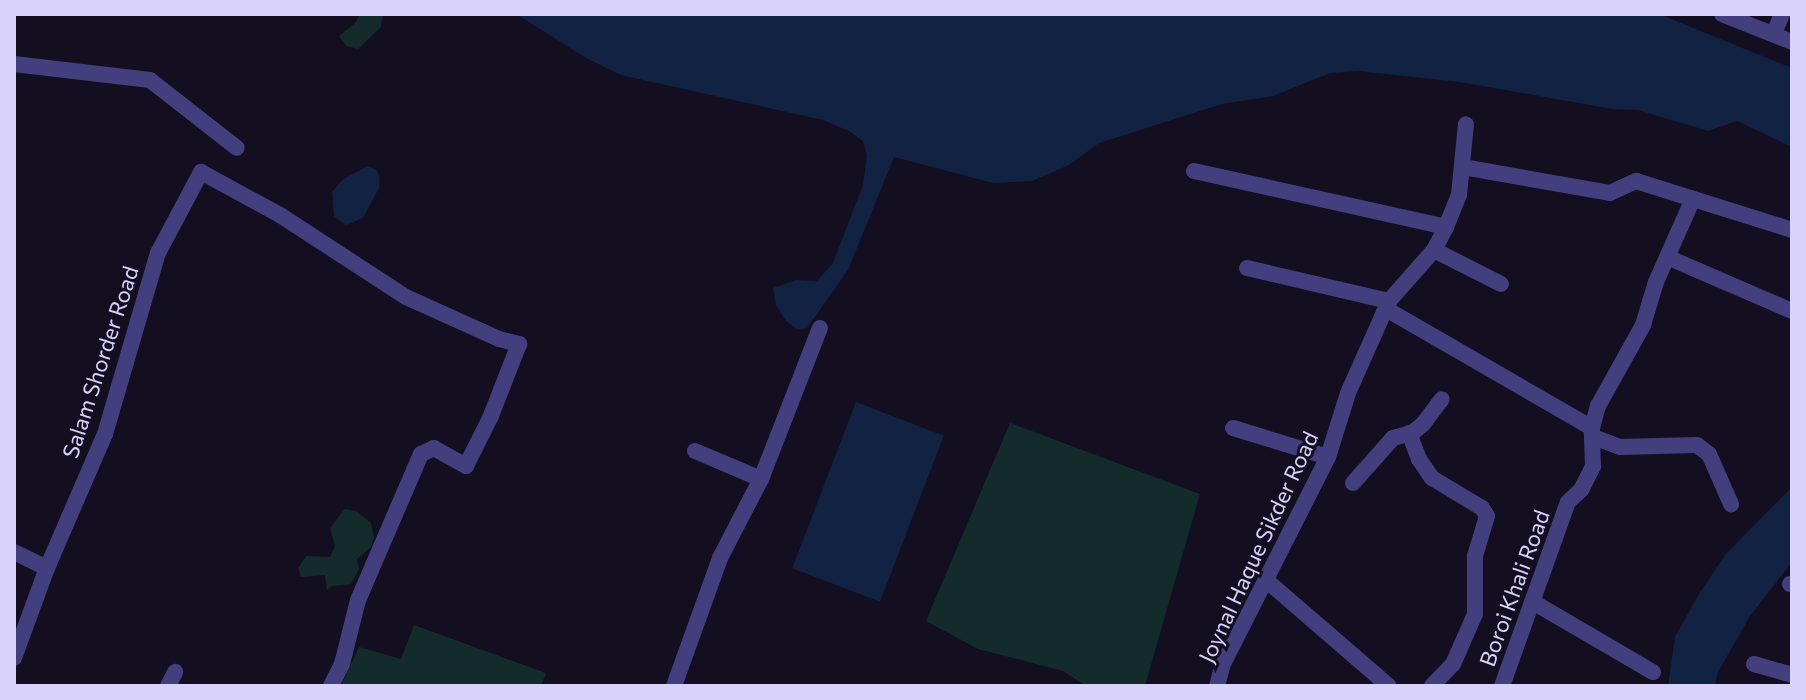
<!DOCTYPE html>
<html>
<head>
<meta charset="utf-8">
<style>
  body { margin:0 }
  #map { position:relative; width:1806px; height:700px; overflow:hidden; background:#130f21; font-family:Commissioner,sans-serif }
  div>[style] { position:absolute }
  .green>* { inset:0; background:#132b2b }
  .water>* { inset:0; background:#112243; transform-origin:0 0 }
  .street>* { height:16px; margin:-8px; padding:0 8px; transform-origin:8px; border-radius:8px; background:#433e7d }
  span { translate:-50% -50%; white-space:nowrap; text-align:center; line-height:1.15; -webkit-text-stroke:6px #130f21; paint-order:stroke }
  .street-label { font-size:22px; color:#d9d3fc }
  .frame { position:absolute; inset:0; border:16px solid #d9d3fc; pointer-events:none }
</style>
</head>
<body>
<div id="map">
  <div class="green">
    <div style="clip-path:polygon(359px 14px,383px 14px,381px 27px,358px 49px,346px 46px,339px 36px,356px 22px)"></div>
    <div style="clip-path:polygon(1010px 423px,1200px 494px,1145px 686px,1086px 686px,1063px 671px,978px 649px,926px 621px)"></div>
    <div style="clip-path:polygon(345px 509px,356px 511px,371px 523px,374px 537px,371px 547px,357px 559px,359px 569px,351px 584px,332px 586px,327px 590px,325px 575px,301px 577px,298px 568px,306px 556px,330px 557px,335px 546px,330px 528px)"></div>
    <div style="clip-path:polygon(414px 625px,546px 673px,541px 686px,341px 686px,359px 647px,401px 659px)"></div>
  </div>
  <div class="water">
    <div style="clip-path:polygon(516px 14px,1659px 14px,1792px 68px,1792px 147px,1737px 121px,1708px 131px,1638px 110px,1612px 109px,1460px 82px,1358px 71px,1330px 73px,1273px 96px,1222px 104px,1099px 143px,1069px 165px,1032px 181px,993px 183px,894px 157px,848px 270px,807px 328px,797px 329px,786px 321px,776px 305px,773px 288px,796px 280px,817px 281px,833px 263px,863px 185px,867px 155px,863px 142px,851px 132px,823px 120px,621px 75px,586px 58px)"></div>
    <div style="clip-path:polygon(367px 166px,376px 169px,380px 178px,379px 188px,363px 218px,346px 225px,334px 216px,332px 192px,342px 180px)"></div>
    <div style="left:856px;top:402px;width:94px;height:178px;rotate:21deg"></div>
    <div style="clip-path:polygon(1792px 487px,1792px 562px,1750px 616px,1718px 672px,1715px 686px,1668px 686px,1675px 637px,1699px 594px,1725px 555px)"></div>
  </div>
  <div class="street">
    <div style="left:1722px;top:14px;width:75px;rotate:21.8deg"></div>
    <div style="left:1774px;top:33px;width:21px;rotate:-67deg"></div>
    <div style="left:14px;top:64px;width:137px;rotate:6.7deg"></div>
    <div style="left:150px;top:80px;width:110px;rotate:38deg"></div>
    <div style="left:1463px;top:167px;width:149px;rotate:10deg"></div>
    <div style="left:1610px;top:193px;width:29px;rotate:-25deg"></div>
    <div style="left:1636px;top:181px;width:164px;rotate:17.4deg"></div>
    <div style="left:1194px;top:171px;width:258px;rotate:12.5deg"></div>
    <div style="left:1434px;top:250px;width:75px;rotate:26.9deg"></div>
    <div style="left:1667px;top:257px;width:136px;rotate:23.4deg"></div>
    <div style="left:1247px;top:268px;width:146px;rotate:13.1deg"></div>
    <div style="left:1386px;top:309px;width:238px;rotate:30deg"></div>
    <div style="left:1233px;top:428px;width:99px;rotate:17deg"></div>
    <div style="left:1409px;top:433px;width:28px;rotate:69deg"></div>
    <div style="left:1419px;top:459px;width:23px;rotate:56deg"></div>
    <div style="left:1432px;top:478px;width:58px;rotate:31deg"></div>
    <div style="left:1482px;top:508px;width:9px;rotate:58deg"></div>
    <div style="left:1487px;top:516px;width:42px;rotate:106.7deg"></div>
    <div style="left:1475px;top:556px;width:58px;rotate:90deg"></div>
    <div style="left:1475px;top:614px;width:55px;rotate:113.7deg"></div>
    <div style="left:1453px;top:664px;width:30px;rotate:134deg"></div>
    <div style="left:1593px;top:437px;width:29px;rotate:20deg"></div>
    <div style="left:1620px;top:447px;width:77px;rotate:-1.5deg"></div>
    <div style="left:1697px;top:445px;width:15px;rotate:37deg"></div>
    <div style="left:1709px;top:454px;width:55px;rotate:66.3deg"></div>
    <div style="left:695px;top:451px;width:72px;rotate:23deg"></div>
    <div style="left:1353px;top:483px;width:60px;rotate:-48.4deg"></div>
    <div style="left:1393px;top:438px;width:20px;rotate:-15deg"></div>
    <div style="left:1412px;top:433px;width:14px;rotate:-39deg"></div>
    <div style="left:1423px;top:424px;width:31px;rotate:-53deg"></div>
    <div style="left:14px;top:552px;width:37px;rotate:26deg"></div>
    <div style="left:1266px;top:580px;width:162px;rotate:40.8deg"></div>
    <div style="left:1790px;top:584px;width:2px"></div>
    <div style="left:1533px;top:602px;width:139px;rotate:30.3deg"></div>
    <div style="left:14px;top:658px;width:96px;rotate:-69.9deg"></div>
    <div style="left:47px;top:568px;width:146px;rotate:-66.6deg"></div>
    <div style="left:105px;top:434px;width:189px;rotate:-73.7deg"></div>
    <div style="left:158px;top:253px;width:92px;rotate:-62deg"></div>
    <div style="left:201px;top:172px;width:90px;rotate:28.6deg"></div>
    <div style="left:280px;top:215px;width:150px;rotate:33.1deg"></div>
    <div style="left:406px;top:297px;width:102px;rotate:24.3deg"></div>
    <div style="left:499px;top:339px;width:21px;rotate:14deg"></div>
    <div style="left:519px;top:344px;width:77px;rotate:111.3deg"></div>
    <div style="left:491px;top:416px;width:56px;rotate:116.6deg"></div>
    <div style="left:466px;top:466px;width:37px;rotate:-151deg"></div>
    <div style="left:434px;top:448px;width:14px;rotate:155deg"></div>
    <div style="left:421px;top:454px;width:159px;rotate:113.3deg"></div>
    <div style="left:358px;top:600px;width:66px;rotate:104deg"></div>
    <div style="left:342px;top:664px;width:25px;rotate:117deg"></div>
    <div style="left:1754px;top:664px;width:40px;rotate:16deg"></div>
    <div style="left:168px;top:686px;width:16px;rotate:-63deg"></div>
    <div style="left:674px;top:686px;width:136px;rotate:-70.2deg"></div>
    <div style="left:720px;top:558px;width:89px;rotate:-62.6deg"></div>
    <div style="left:761px;top:479px;width:162px;rotate:-68.7deg"></div>
    <div style="left:1217px;top:686px;width:23px;rotate:-75deg"></div>
    <div style="left:1223px;top:664px;width:232px;rotate:-63.1deg"></div>
    <div style="left:1328px;top:457px;width:67px;rotate:-72.6deg"></div>
    <div style="left:1348px;top:393px;width:101px;rotate:-66deg"></div>
    <div style="left:1389px;top:301px;width:68px;rotate:-48.6deg"></div>
    <div style="left:1434px;top:250px;width:26px;rotate:-62deg"></div>
    <div style="left:1446px;top:227px;width:35px;rotate:-68deg"></div>
    <div style="left:1459px;top:195px;width:71px;rotate:-84.4deg"></div>
    <div style="left:1502px;top:686px;width:195px;rotate:-70.3deg"></div>
    <div style="left:1568px;top:502px;width:18px;rotate:-43deg"></div>
    <div style="left:1581px;top:490px;width:27px;rotate:-63deg"></div>
    <div style="left:1593px;top:466px;width:38px;rotate:-92deg"></div>
    <div style="left:1592px;top:428px;width:23px;rotate:-75deg"></div>
    <div style="left:1598px;top:406px;width:93px;rotate:-60.9deg"></div>
    <div style="left:1643px;top:325px;width:45px;rotate:-73.2deg"></div>
    <div style="left:1656px;top:282px;width:91px;rotate:-66deg"></div>
  </div>
  <div class="street-label">
    <span style="left:100px;top:362px;rotate:-72deg">Salam Shorder Road</span>
    <span style="left:1258px;top:547px;rotate:-65deg">Joynal Haque Sikder Road</span>
    <span style="left:1514px;top:588px;rotate:-70deg">Boroi Khali Road</span>
  </div>
  <div class="frame"></div>
</div>
</body>
</html>
